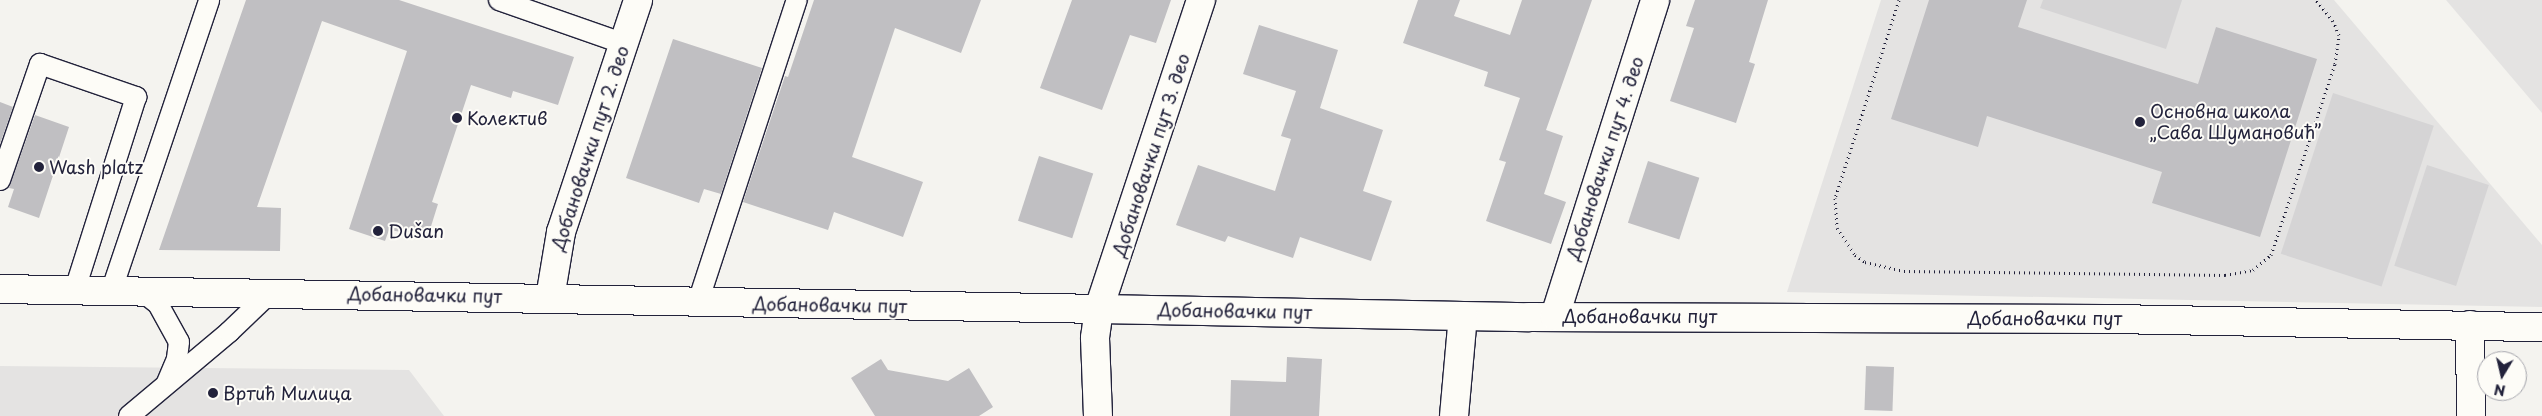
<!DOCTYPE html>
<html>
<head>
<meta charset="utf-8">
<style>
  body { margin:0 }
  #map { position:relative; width:2542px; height:416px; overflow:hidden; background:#f4f3ef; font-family:"Playpen Sans",sans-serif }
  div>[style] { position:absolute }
  .built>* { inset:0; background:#e4e3e2 }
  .green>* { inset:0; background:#d5d4d5; transform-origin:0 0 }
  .building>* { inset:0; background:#c0bfc2; transform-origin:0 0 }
  .path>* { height:3px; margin-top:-1.5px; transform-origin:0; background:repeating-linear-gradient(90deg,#22223b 0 1px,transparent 0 5px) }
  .roads { filter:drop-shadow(1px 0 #22223b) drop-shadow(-1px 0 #22223b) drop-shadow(0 1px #22223b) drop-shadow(0 -1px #22223b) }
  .lane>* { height:20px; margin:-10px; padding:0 10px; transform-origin:10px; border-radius:10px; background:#fdfcf7 }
  .street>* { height:28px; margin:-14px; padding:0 14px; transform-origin:14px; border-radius:14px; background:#fdfcf7 }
  .secondary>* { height:28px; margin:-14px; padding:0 14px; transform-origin:14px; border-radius:14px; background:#fdfcf7 }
  .dots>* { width:14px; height:14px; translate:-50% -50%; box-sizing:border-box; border:2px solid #fdfcf7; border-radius:50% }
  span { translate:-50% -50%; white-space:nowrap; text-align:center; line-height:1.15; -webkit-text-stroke:4px #fdfcf7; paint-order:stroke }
  .poi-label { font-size:18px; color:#22223b }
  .left { translate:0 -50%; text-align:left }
  .street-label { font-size:18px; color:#22223b }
  .north { position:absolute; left:2477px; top:351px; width:50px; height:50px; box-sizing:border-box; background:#fdfcf7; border:1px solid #a5a5ac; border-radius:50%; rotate:189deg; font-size:14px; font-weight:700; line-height:20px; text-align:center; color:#22223b }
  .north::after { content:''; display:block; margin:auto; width:18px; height:22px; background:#22223b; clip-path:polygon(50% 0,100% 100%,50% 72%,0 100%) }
</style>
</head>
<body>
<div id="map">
  <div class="built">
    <div style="clip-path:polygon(1881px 0,2334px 0,2542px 245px,2542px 307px,1787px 292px)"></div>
    <div style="clip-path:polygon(2446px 0,2542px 0,2542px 113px)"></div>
    <div style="clip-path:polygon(0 366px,409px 370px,444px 416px,0 416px)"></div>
  </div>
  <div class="green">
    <div style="clip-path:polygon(2043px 0,2182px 0,2166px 49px,2040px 8px)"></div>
    <div style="left:2333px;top:93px;width:106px;height:169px;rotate:18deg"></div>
    <div style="left:2427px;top:165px;width:65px;height:106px;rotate:18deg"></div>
  </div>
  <div class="building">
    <div style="clip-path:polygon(246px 0,399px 0,574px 57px,558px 105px,513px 91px,511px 98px,471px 85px,432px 202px,438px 204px,428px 236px,389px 230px,385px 241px,349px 229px,407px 51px,322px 21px,257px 207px,281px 208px,280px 251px,159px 250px)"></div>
    <div style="clip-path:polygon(814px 0,981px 0,961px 53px,895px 28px,852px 157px,923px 182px,903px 237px,834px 212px,828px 230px,743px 202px,785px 76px,788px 77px)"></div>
    <div style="clip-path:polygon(1072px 0,1171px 0,1156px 43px,1130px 35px,1102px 110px,1040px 88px)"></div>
    <div style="clip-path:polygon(1418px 0,1460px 0,1454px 16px,1510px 35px,1522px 0,1592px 0,1546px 130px,1563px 136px,1544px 194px,1566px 202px,1551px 244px,1486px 221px,1506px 162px,1499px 160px,1520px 98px,1484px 86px,1488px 72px,1403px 43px)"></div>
    <div style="clip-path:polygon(1695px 0,1768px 0,1749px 62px,1755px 64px,1736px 123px,1670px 101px,1694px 28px,1686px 26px)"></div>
    <div style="clip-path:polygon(1929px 0,2027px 0,2018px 27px,2198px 84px,2216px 27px,2317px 59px,2260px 237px,2152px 203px,2162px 172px,1987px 116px,1978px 147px,1891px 119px)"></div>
    <div style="clip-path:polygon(1259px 25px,1338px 50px,1320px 108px,1383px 130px,1363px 191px,1392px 201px,1371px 261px,1300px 237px,1293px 258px,1228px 236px,1225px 242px,1176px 225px,1198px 165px,1275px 191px,1291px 139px,1281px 136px,1296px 91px,1243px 74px)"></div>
    <div style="clip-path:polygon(673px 39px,762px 68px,721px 194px,704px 189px,699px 203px,626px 178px)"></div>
    <div style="clip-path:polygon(0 102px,13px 107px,0 144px)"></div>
    <div style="clip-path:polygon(35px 115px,69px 127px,39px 218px,8px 207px,14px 189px,9px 188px)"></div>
    <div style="left:1039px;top:156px;width:57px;height:68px;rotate:18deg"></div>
    <div style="left:1648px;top:161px;width:54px;height:65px;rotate:18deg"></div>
    <div style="clip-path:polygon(1287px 357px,1322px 359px,1319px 416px,1230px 416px,1231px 380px,1286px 382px)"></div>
    <div style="clip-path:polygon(881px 359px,888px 370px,948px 381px,969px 368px,993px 407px,979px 416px,875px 416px,851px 378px)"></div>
    <div style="left:1866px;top:366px;width:28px;height:44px;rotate:2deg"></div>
  </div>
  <div class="path">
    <div style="left:1899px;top:0;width:208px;rotate:107.9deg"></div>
    <div style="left:1835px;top:198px;width:30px;rotate:86deg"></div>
    <div style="left:1837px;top:228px;width:32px;rotate:56deg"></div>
    <div style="left:1855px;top:255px;width:12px;rotate:35deg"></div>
    <div style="left:1865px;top:262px;width:40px;rotate:13deg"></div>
    <div style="left:1904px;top:271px;width:321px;rotate:0.7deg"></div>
    <div style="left:2225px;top:275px;width:28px;rotate:-10deg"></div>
    <div style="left:2253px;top:270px;width:23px;rotate:-40deg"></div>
    <div style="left:2271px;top:255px;width:201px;rotate:-71.5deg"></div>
    <div style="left:2335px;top:64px;width:29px;rotate:-82deg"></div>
    <div style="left:2339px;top:35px;width:15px;rotate:-113deg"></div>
    <div style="left:2333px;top:21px;width:27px;rotate:-129deg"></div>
  </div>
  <div class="roads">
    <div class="lane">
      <div style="left:499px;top:0;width:130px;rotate:19.3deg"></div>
      <div style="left:0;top:180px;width:123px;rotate:-71deg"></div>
      <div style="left:40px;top:64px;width:102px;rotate:19deg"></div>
      <div style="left:136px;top:97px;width:201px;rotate:107.6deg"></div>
      <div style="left:112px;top:289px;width:305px;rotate:-71.4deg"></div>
      <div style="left:139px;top:289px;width:24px;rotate:38deg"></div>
      <div style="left:158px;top:304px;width:43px;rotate:61.1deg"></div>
      <div style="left:179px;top:342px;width:17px;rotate:97deg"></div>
      <div style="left:177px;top:359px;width:26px;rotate:113deg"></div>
      <div style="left:698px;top:302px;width:318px;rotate:-71.9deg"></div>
      <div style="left:129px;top:416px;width:131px;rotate:-40deg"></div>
      <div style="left:229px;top:332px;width:58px;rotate:-43.6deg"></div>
    </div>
    <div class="street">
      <div style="left:1201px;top:0;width:325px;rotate:108.3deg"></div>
      <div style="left:1099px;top:309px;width:430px;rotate:1.1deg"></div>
      <div style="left:1529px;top:317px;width:584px;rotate:0.2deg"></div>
      <div style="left:2113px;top:319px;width:429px;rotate:1.1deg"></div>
      <div style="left:550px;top:298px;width:67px;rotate:-80.5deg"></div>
      <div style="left:561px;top:232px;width:244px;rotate:-71.6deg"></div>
      <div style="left:1555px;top:316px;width:331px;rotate:-72.4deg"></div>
      <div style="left:2470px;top:325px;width:91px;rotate:89.4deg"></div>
      <div style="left:1454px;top:416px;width:100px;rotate:-84.9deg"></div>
    </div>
    <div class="secondary">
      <div style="left:0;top:289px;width:1099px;rotate:1.04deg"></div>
      <div style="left:1099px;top:309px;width:29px;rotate:98deg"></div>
      <div style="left:1095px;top:338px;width:78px;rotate:87.8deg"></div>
    </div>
  </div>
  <div class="dots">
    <div style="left:457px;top:118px;background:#22223b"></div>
    <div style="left:2140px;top:122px;background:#22223b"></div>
    <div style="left:39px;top:167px;background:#22223b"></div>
    <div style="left:378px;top:231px;background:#22223b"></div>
    <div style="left:213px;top:393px;background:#22223b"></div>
  </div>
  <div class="poi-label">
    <span class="left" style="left:2150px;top:122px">Основна школа<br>„Сава Шумановић”</span>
    <span class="left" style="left:467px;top:118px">Колектив</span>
    <span class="left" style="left:49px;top:167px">Wash platz</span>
    <span class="left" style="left:388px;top:231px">Dušan</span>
    <span class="left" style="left:223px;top:393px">Вртић Милица</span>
  </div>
  <div class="street-label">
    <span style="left:590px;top:148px;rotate:-72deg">Добановачки пут 2. део</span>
    <span style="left:1151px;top:155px;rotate:-72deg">Добановачки пут 3. део</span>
    <span style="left:1605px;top:158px;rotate:-72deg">Добановачки пут 4. део</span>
    <span style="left:425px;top:295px;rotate:1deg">Добановачки пут</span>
    <span style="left:830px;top:305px;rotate:1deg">Добановачки пут</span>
    <span style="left:1235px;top:311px;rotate:1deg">Добановачки пут</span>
    <span style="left:1640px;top:316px">Добановачки пут</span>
    <span style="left:2045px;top:318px">Добановачки пут</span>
  </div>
  <div class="north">N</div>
</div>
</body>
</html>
